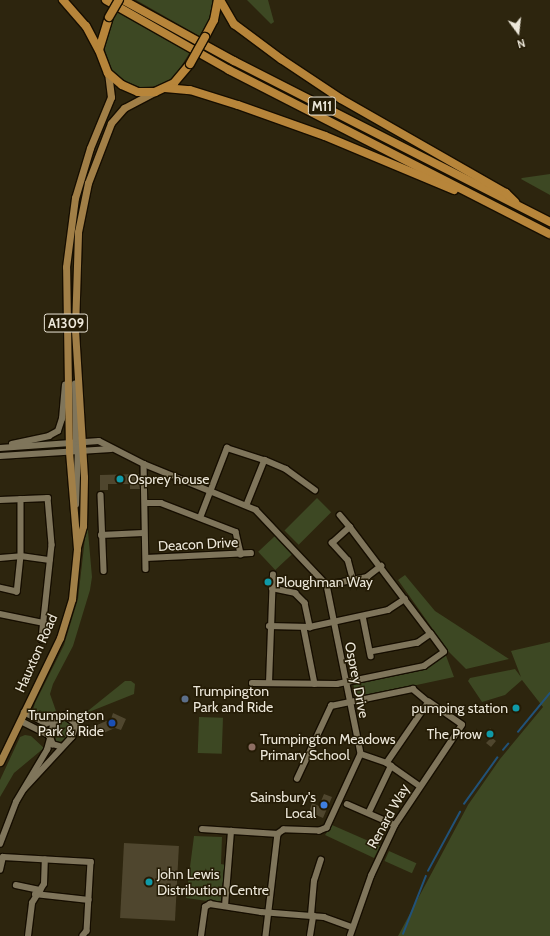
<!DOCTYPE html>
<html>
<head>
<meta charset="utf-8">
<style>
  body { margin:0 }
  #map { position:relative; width:550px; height:936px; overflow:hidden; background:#2d250e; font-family:Cabin,sans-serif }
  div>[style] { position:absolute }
  .green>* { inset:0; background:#3d4823; transform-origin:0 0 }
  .stream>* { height:1.5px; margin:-0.75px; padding:0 0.75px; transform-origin:0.75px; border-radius:0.75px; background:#215279 }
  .building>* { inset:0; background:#4f462e; transform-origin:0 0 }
  .roads { filter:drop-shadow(1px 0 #160e00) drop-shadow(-1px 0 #160e00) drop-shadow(0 1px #160e00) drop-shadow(0 -1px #160e00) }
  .minor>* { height:5.5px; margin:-2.75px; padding:0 2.75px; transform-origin:2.75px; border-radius:2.75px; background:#7f755b }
  .major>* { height:7px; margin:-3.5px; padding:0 3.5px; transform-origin:3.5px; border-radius:3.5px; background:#a17f47 }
  .highway>* { height:8px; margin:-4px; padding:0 4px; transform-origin:4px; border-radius:4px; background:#b7853a }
  .bridges { filter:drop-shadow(1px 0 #160e00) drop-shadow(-1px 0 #160e00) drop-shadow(0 1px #160e00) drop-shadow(0 -1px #160e00) }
  .highway-bridge>* { height:8px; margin:-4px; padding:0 4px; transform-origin:4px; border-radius:4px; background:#b7853a }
  .dots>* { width:11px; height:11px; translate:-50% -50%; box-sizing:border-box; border:2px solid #241b05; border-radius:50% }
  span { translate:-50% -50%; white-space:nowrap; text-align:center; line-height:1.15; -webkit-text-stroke:3px #241b05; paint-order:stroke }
  .shield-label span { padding:1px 3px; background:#241b05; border:1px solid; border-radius:3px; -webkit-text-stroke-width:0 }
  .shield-label { font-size:13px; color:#ece7d9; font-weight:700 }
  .poi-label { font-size:14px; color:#ece7d9 }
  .left { translate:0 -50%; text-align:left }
  .right { translate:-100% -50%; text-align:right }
  .street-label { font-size:14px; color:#ece7d9 }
  .north { position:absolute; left:498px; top:12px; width:40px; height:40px; -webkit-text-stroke:3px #241b05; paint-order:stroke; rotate:165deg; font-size:11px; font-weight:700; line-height:16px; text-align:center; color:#ece7d9 }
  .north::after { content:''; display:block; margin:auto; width:14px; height:18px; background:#ece7d9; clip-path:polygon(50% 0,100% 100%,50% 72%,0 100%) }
</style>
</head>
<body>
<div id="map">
  <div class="green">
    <div style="clip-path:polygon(136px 0,214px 0,212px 17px,201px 37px)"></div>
    <div style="clip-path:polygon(247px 0,268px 0,274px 22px,271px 24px)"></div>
    <div style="clip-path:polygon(116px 10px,190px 52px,174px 78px,158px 86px,140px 87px,124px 81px,112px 70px,103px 45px,105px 34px)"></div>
    <div style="clip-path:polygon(550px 174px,550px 195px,521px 179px,522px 178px)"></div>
    <div style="left:317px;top:498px;width:20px;height:46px;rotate:45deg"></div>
    <div style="clip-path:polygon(87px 520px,92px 577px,90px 590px,73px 646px,53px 684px,50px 694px,56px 711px,44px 716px,36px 715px,33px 710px,35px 703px,64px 645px,78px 599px)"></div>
    <div style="left:275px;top:536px;width:25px;height:23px;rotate:47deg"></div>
    <div style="clip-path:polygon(405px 575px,435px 611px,509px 659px,466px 669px,449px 652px,398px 580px)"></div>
    <div style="clip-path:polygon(550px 642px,550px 936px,398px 936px,468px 805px,500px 759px,543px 707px,522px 680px,505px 695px,482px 702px,468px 681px,470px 678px,515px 669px,521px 677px,511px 651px)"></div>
    <div style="clip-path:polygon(445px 653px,454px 677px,356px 698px,353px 683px,425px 667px)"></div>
    <div style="clip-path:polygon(125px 681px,131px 681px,135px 684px,134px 694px,84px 714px)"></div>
    <div style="left:199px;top:717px;width:24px;height:36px;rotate:2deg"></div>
    <div style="clip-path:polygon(67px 719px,73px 727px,66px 741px,56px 742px,55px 732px,60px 723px)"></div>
    <div style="clip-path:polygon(25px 735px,31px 736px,44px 748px,14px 773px,0 797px,0 780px,20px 737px)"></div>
    <div style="clip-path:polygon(332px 825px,380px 846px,374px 858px,325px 835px)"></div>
    <div style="clip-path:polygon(194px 836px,222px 837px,221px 864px,226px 865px,222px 903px,186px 898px)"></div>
    <div style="left:389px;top:851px;width:30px;height:11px;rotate:24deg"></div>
  </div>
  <div class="stream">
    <div style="left:518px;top:732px;width:50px;rotate:-50.6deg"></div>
    <div style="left:503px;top:750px;width:8px;rotate:-50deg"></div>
    <div style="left:464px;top:804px;width:57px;rotate:-54.3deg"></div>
    <div style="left:428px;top:871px;width:67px;rotate:-61.5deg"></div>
    <div style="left:403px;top:934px;width:62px;rotate:-68.4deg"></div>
  </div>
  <div class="building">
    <div style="clip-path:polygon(139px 474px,140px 489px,130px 489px,130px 484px,108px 484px,108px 490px,100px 490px,100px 475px)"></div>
    <div style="clip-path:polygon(113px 713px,126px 719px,121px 730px,115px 728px,94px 737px,88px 734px,90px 728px,111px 719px)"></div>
    <div style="clip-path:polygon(490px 728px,495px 732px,491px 737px,496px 741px,491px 747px,486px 743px,490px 739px,485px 735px)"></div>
    <div style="clip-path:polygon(324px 794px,332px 797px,323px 818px,309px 812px,312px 803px,319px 806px)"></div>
    <div style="left:124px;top:843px;width:55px;height:75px;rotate:3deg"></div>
  </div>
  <div class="roads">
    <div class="minor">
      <div style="left:12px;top:444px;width:38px;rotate:-12deg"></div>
      <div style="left:49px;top:436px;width:10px;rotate:-29deg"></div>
      <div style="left:58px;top:431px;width:13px;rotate:-72deg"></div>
      <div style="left:62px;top:419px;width:34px;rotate:-85deg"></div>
      <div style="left:0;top:448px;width:99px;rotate:-4deg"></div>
      <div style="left:99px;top:441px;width:51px;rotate:27.1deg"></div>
      <div style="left:144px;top:464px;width:121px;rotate:22.3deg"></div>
      <div style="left:256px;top:510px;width:103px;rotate:46.6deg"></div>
      <div style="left:327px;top:585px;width:172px;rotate:78.6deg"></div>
      <div style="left:361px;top:754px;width:81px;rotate:114.7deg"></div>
      <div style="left:327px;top:828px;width:8px;rotate:157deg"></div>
      <div style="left:320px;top:831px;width:36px;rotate:-178deg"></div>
      <div style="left:284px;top:830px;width:7px;rotate:146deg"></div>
      <div style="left:278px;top:834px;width:103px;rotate:96.7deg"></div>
      <div style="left:69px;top:451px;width:6px;rotate:-39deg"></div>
      <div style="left:74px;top:447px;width:8px;rotate:-76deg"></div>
      <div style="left:76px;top:439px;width:55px;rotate:-91deg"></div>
      <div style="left:0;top:456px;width:111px;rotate:-3.6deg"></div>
      <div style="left:265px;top:460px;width:23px;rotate:23deg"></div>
      <div style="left:286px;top:469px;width:36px;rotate:36deg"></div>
      <div style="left:144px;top:464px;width:105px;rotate:88.9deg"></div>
      <div style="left:101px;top:495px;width:76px;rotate:87.7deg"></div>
      <div style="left:21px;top:499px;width:57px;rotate:90deg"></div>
      <div style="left:21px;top:556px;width:29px;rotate:8deg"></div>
      <div style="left:0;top:500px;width:48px;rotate:-2.4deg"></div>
      <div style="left:48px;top:498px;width:47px;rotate:85.1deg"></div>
      <div style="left:52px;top:545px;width:95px;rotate:96.1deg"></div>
      <div style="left:145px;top:503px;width:16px"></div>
      <div style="left:161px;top:503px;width:80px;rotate:21.1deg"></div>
      <div style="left:236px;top:532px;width:23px;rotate:77deg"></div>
      <div style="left:76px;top:505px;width:57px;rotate:-88deg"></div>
      <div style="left:340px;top:515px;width:16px;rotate:50deg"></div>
      <div style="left:200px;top:518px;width:75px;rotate:-68.9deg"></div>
      <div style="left:227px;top:448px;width:40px;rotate:18deg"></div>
      <div style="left:265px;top:460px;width:48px;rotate:111.8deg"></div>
      <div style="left:101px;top:535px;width:42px;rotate:-2.7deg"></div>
      <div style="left:0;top:558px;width:21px;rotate:-5deg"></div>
      <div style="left:21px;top:556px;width:36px;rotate:96deg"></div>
      <div style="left:17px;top:592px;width:17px;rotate:-167deg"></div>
      <div style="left:146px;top:558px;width:105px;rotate:-2.7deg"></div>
      <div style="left:353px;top:580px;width:20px;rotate:-105deg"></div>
      <div style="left:348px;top:561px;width:24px;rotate:-132deg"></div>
      <div style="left:332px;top:543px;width:24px;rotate:-42deg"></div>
      <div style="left:350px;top:527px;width:134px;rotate:52.9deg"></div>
      <div style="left:431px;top:634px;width:16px;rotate:145deg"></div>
      <div style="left:418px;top:643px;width:48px;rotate:169.2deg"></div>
      <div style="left:327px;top:585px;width:41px;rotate:-11.3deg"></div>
      <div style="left:367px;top:577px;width:18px;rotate:-38deg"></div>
      <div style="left:272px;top:588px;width:24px;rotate:12deg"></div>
      <div style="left:295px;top:593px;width:14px;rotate:45deg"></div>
      <div style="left:305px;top:603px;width:25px;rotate:78deg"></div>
      <div style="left:0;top:614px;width:45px;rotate:11.6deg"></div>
      <div style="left:363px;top:616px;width:41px;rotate:78.7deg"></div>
      <div style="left:269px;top:626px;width:41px;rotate:1.4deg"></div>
      <div style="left:310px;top:627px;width:80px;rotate:-12.3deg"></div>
      <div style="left:388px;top:610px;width:20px;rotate:-33deg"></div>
      <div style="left:304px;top:628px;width:57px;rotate:78.9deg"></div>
      <div style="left:252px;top:683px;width:85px;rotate:0.7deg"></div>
      <div style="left:337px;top:684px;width:89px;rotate:-11.7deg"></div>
      <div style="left:424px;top:666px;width:24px;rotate:-35deg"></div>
      <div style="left:444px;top:652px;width:22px;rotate:-126deg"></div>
      <div style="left:269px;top:683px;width:108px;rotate:-87.9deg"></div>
      <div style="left:24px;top:712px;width:25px;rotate:27deg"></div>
      <div style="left:46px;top:723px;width:9px;rotate:-6deg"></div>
      <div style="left:21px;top:721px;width:33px;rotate:27deg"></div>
      <div style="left:361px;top:754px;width:28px;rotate:19deg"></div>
      <div style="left:387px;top:763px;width:39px;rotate:35deg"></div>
      <div style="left:297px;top:779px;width:81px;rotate:-65deg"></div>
      <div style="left:331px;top:706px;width:84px;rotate:-11.7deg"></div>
      <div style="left:413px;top:689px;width:17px;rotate:40deg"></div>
      <div style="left:24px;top:789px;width:71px;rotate:-47.3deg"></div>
      <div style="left:72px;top:737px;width:14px;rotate:-73deg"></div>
      <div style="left:76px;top:724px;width:14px;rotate:-144deg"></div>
      <div style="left:65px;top:716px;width:12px;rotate:149deg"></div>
      <div style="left:55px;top:722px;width:15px;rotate:110deg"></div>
      <div style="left:50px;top:736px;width:9px;rotate:69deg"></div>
      <div style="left:53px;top:744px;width:9px;rotate:18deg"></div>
      <div style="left:347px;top:804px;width:52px;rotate:23.6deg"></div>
      <div style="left:369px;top:812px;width:51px;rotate:-64.4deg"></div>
      <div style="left:202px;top:829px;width:76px;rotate:3.8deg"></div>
      <div style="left:0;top:844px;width:45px;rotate:-69.1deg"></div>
      <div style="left:16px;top:802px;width:61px;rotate:-59.2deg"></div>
      <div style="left:47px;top:750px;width:11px;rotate:-75deg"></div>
      <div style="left:0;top:870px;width:13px;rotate:-77deg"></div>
      <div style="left:3px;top:857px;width:88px;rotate:3.3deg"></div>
      <div style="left:91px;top:862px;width:69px;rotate:93.3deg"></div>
      <div style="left:87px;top:931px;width:6px;rotate:129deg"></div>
      <div style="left:16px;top:885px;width:25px;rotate:12deg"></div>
      <div style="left:35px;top:894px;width:54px;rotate:6.3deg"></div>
      <div style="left:225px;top:906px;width:75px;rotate:-85.4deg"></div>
      <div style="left:311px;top:915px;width:34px;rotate:-85deg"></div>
      <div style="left:314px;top:881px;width:22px;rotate:-72deg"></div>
      <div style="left:28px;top:936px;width:33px;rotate:-83deg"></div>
      <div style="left:32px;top:903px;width:22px;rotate:-58deg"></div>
      <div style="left:44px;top:884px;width:24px;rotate:-88deg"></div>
      <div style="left:201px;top:936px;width:29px;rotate:-82deg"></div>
      <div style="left:205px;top:907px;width:6px;rotate:-31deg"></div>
      <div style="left:210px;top:904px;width:52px;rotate:8.9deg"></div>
      <div style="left:261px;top:912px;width:63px;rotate:4.5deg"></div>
      <div style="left:324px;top:917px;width:30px;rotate:20deg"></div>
      <div style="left:310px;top:936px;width:20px;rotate:-81deg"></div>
      <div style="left:350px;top:936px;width:64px;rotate:-70.7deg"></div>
      <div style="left:371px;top:876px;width:56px;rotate:-64.8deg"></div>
      <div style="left:395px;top:825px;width:120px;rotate:-56.2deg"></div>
      <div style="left:462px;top:725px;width:40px;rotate:-145.1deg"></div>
      <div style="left:429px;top:702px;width:74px;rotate:124.5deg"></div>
    </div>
    <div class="major">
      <div style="left:77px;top:547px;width:22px;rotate:-74deg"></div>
      <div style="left:83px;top:526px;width:49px;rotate:-88.8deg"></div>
      <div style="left:84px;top:477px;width:148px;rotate:-93.5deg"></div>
      <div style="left:75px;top:329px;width:97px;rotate:-88.2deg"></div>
      <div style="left:78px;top:232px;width:50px;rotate:-78.5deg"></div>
      <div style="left:88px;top:183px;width:64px;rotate:-69deg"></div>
      <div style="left:111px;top:123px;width:20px;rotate:-49deg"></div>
      <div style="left:124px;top:108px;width:34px;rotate:-28deg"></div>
      <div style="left:0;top:762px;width:138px;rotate:-64.2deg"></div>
      <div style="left:60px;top:638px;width:41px;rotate:-72.9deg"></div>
      <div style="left:72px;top:599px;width:50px;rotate:-84.3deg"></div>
      <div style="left:77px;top:549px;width:98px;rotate:-94.7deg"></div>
      <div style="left:69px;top:451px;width:184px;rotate:-90.9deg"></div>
      <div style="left:66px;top:267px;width:70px;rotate:-82.6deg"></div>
      <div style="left:75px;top:198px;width:52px;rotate:-73.3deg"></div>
      <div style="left:90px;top:148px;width:55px;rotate:-67.6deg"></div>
      <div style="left:111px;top:97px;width:24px;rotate:-97deg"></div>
    </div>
    <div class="highway">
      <div style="left:63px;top:0;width:35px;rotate:49deg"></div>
      <div style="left:86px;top:26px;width:27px;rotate:62deg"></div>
      <div style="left:106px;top:0;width:142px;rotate:29.6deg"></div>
      <div style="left:229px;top:70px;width:360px;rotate:27.1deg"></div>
      <div style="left:123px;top:0;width:127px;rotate:28.8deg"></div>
      <div style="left:234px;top:61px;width:355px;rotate:27deg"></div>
      <div style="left:220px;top:0;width:28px;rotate:60deg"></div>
      <div style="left:234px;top:24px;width:59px;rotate:36.7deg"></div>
      <div style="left:281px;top:59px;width:72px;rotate:33.7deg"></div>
      <div style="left:341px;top:99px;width:190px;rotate:29.7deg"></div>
      <div style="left:506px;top:193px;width:13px;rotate:45deg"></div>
      <div style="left:109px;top:17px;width:34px;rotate:107deg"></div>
      <div style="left:99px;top:50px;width:25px;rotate:69deg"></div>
      <div style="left:108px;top:73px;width:18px;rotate:41deg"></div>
      <div style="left:122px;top:85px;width:17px;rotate:24deg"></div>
      <div style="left:138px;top:92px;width:17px"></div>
      <div style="left:155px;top:92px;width:21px;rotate:-25deg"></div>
      <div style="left:174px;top:83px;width:25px;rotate:-50deg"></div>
      <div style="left:205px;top:37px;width:19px;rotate:-62deg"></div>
      <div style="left:214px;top:20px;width:20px;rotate:-79deg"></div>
      <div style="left:165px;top:88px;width:25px;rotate:5deg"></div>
      <div style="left:190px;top:90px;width:50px;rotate:17.4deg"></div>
      <div style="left:238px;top:105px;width:92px;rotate:19.6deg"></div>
      <div style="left:325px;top:136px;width:140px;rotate:22.7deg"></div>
    </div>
  </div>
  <div class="bridges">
    <div class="highway-bridge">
      <div style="left:109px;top:17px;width:20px;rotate:-60deg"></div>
      <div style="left:190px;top:64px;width:31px;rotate:-61deg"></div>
    </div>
  </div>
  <div class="dots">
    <div style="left:120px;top:479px;background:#0f9aa8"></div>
    <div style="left:268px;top:582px;background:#0f9aa8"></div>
    <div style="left:185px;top:699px;background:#5c6f8a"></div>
    <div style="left:516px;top:708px;background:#0f9aa8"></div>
    <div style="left:112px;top:723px;background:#1a4fb4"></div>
    <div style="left:490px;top:734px;background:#0f9aa8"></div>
    <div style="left:252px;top:747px;background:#8d6e63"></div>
    <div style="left:324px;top:805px;background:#3f7fe0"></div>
    <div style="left:149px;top:882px;background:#0f9aa8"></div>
  </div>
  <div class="shield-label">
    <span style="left:322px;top:106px">M11</span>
    <span style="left:66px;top:323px">A1309</span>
  </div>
  <div class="poi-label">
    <span class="left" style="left:128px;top:479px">Osprey house</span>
    <span class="left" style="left:276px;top:582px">Ploughman Way</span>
    <span class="left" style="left:193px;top:699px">Trumpington<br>Park and Ride</span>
    <span class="right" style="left:508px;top:708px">pumping station</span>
    <span class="right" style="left:104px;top:723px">Trumpington<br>Park &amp; Ride</span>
    <span class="right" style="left:482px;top:734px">The Prow</span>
    <span class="left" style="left:260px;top:747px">Trumpington Meadows<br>Primary School</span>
    <span class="right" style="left:316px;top:805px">Sainsbury's<br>Local</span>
    <span class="left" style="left:157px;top:882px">John Lewis<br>Distribution Centre</span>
  </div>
  <div class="street-label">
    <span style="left:198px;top:544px;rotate:-3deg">Deacon Drive</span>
    <span style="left:36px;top:653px;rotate:-66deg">Hauxton Road</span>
    <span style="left:357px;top:680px;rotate:79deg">Osprey Drive</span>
    <span style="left:388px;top:816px;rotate:-61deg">Renard Way</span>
  </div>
  <div class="north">N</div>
</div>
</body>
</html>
